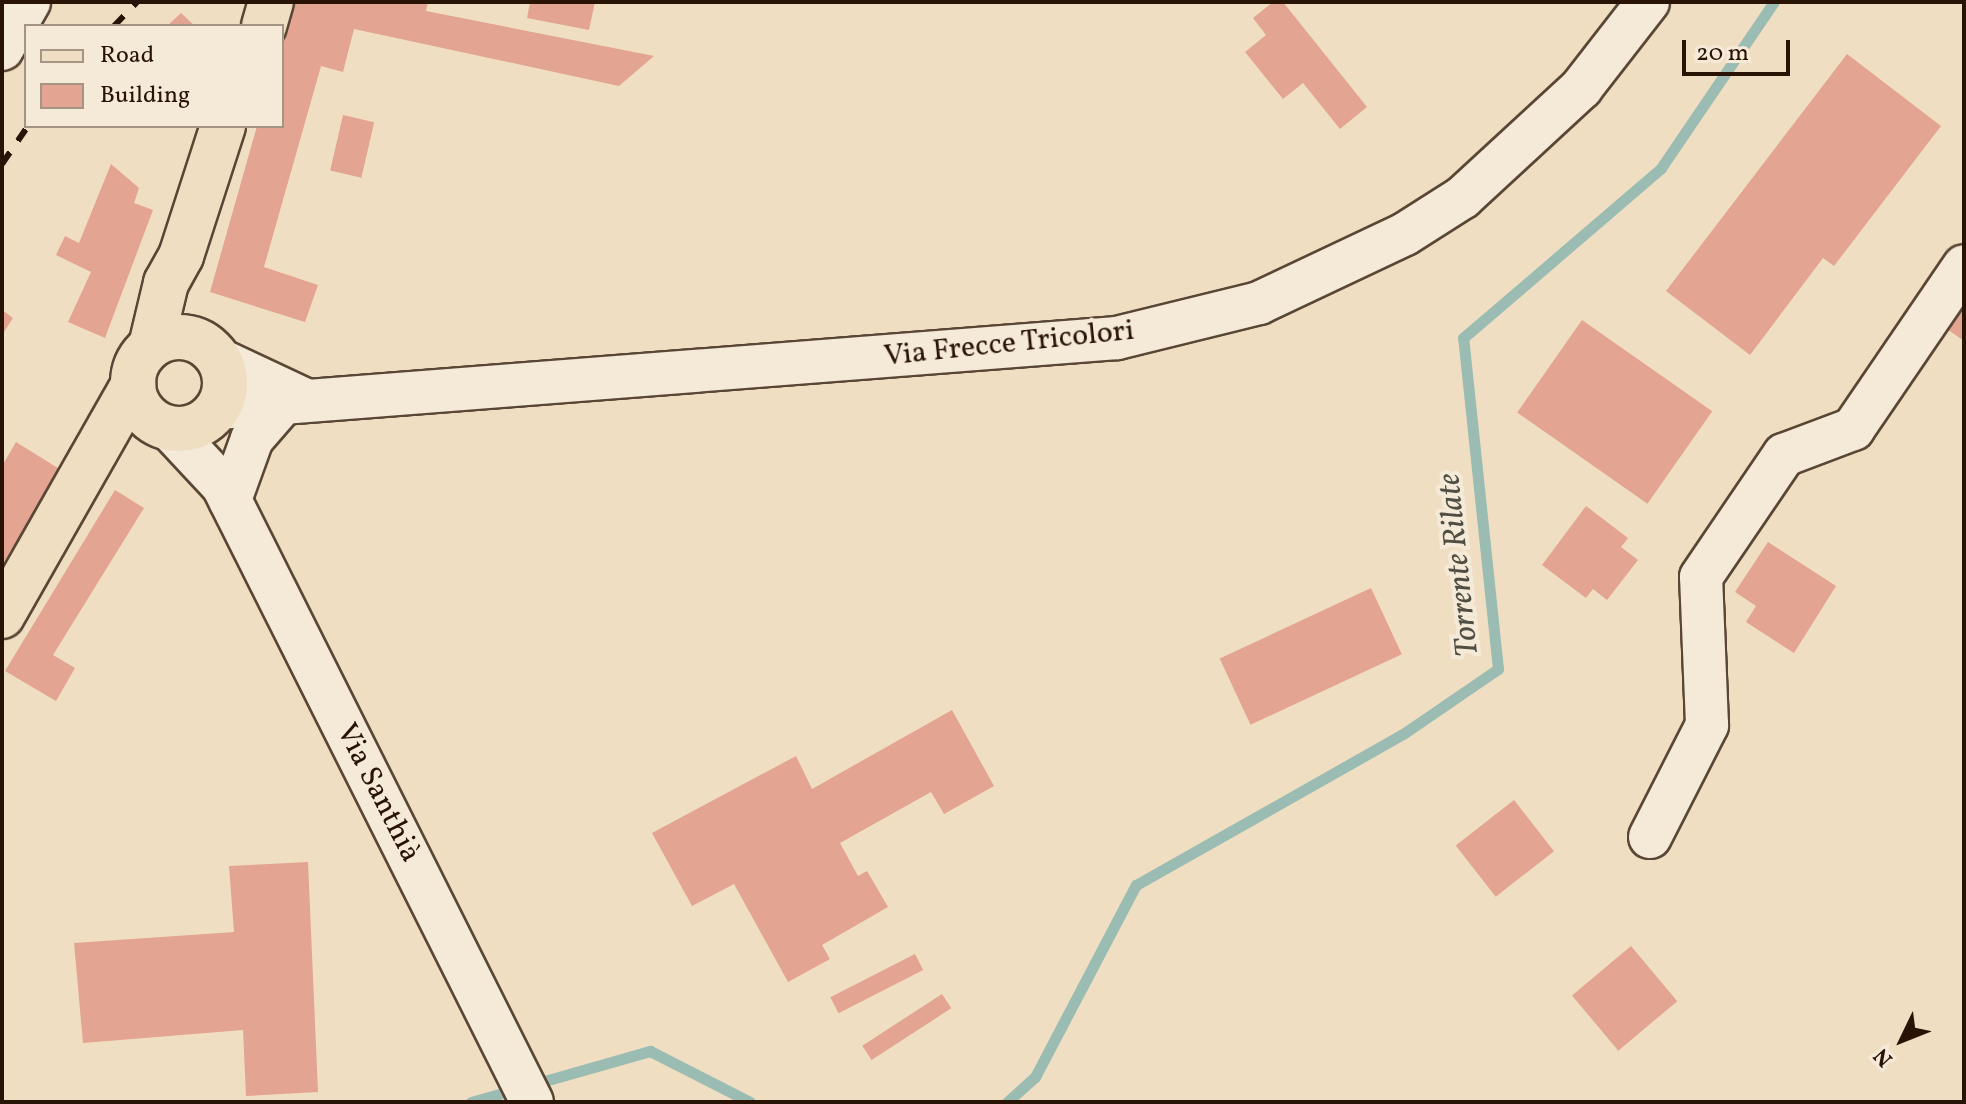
<!DOCTYPE html>
<html>
<head>
<meta charset="utf-8">
<style>
  body { margin:0 }
  #map { position:relative; width:1966px; height:1104px; overflow:hidden; background:#f0dec3; font-family:Vollkorn,serif }
  div>[style] { position:absolute }
  .stream>* { height:11px; margin:-5.5px; padding:0 5.5px; transform-origin:5.5px; border-radius:5.5px; background:#9abcb2 }
  .building>* { inset:0; background:#e3a492; transform-origin:0 0 }
  .roads { filter:drop-shadow(2px 0 #5a4634) drop-shadow(-2px 0 #5a4634) drop-shadow(0 2px #5a4634) drop-shadow(0 -2px #5a4634) }
  .minor>* { height:42px; margin:-21px; padding:0 21px; transform-origin:21px; border-radius:21px; background:#f5ead8 }
  .major>* { height:44px; margin:-22px; padding:0 22px; transform-origin:22px; border-radius:22px; background:#f0dec3 }
  .major>.ring { margin:-22px; padding:0; box-sizing:content-box; background:none; border:44px solid #f0dec3; border-radius:50% }
  .rail>* { height:6px; margin-top:-3px; transform-origin:0; background:repeating-linear-gradient(90deg,#281305 0 14px,transparent 0 28px) }
  span { translate:-50% -50%; white-space:nowrap; text-align:center; line-height:1.15; -webkit-text-stroke:8px #f5ead8; paint-order:stroke }
  .street-label { font-size:30px; color:#281305 }
  .water-label { font-size:32px; color:#504e42; font-style:italic }
  .frame { position:absolute; inset:0; border:4px solid #281305; pointer-events:none }
  .legend { position:absolute; left:24px; top:24px; width:260px; height:104px; box-sizing:border-box; background:#f5ead8; border:2px solid #a39484; margin:0; padding:10px 14px; list-style:none; font-size:24px; color:#281305 }
  .legend li { display:flex; align-items:center; gap:16px; height:40px }
  .legend b { width:40px; border:2px solid #a39484 }
  .north { position:absolute; left:1862px; top:1000px; width:80px; height:80px; -webkit-text-stroke:6px #f5ead8; paint-order:stroke; rotate:227deg; font-size:22px; font-weight:700; line-height:32px; text-align:center; color:#281305 }
  .north::after { content:''; display:block; margin:auto; width:28px; height:36px; background:#281305; clip-path:polygon(50% 0,100% 100%,50% 72%,0 100%) }
  .scale { position:absolute; left:1682px; top:40px; width:108px; height:36px; box-sizing:border-box; border:4px solid #281305; border-top:0; padding-left:10px; font-size:24px; line-height:28px; white-space:nowrap; color:#281305; -webkit-text-stroke:6px #f5ead8; paint-order:stroke }
</style>
</head>
<body>
<div id="map">
  <div class="stream">
    <div style="left:534px;top:1084px;width:121px;rotate:-15.9deg"></div>
    <div style="left:650px;top:1051px;width:112px;rotate:27deg"></div>
    <div style="left:471px;top:1102px;width:48px;rotate:-15.8deg"></div>
    <div style="left:1007px;top:1102px;width:38px;rotate:-42deg"></div>
    <div style="left:1035px;top:1077px;width:217px;rotate:-62.3deg"></div>
    <div style="left:1136px;top:885px;width:307px;rotate:-29.5deg"></div>
    <div style="left:1403px;top:734px;width:115px;rotate:-34.4deg"></div>
    <div style="left:1498px;top:669px;width:333px;rotate:-96deg"></div>
    <div style="left:1463px;top:338px;width:261px;rotate:-40.6deg"></div>
    <div style="left:1661px;top:168px;width:201px;rotate:-55.8deg"></div>
  </div>
  <div class="building">
    <div style="clip-path:polygon(290px 2px,428px 2px,426px 11px,654px 56px,619px 86px,354px 29px,343px 72px,321px 66px,264px 267px,318px 285px,305px 322px,210px 292px,257px 126px,282px 126px,282px 34px)"></div>
    <div style="clip-path:polygon(530px 2px,595px 2px,589px 30px,527px 18px)"></div>
    <div style="clip-path:polygon(1273px 2px,1283px 2px,1367px 107px,1340px 129px,1303px 83px,1283px 99px,1245px 52px,1266px 35px,1253px 18px)"></div>
    <div style="clip-path:polygon(181px 13px,195px 26px,167px 26px)"></div>
    <div style="clip-path:polygon(1847px 54px,1941px 126px,1834px 266px,1823px 258px,1750px 355px,1666px 291px)"></div>
    <div style="left:343px;top:115px;width:32px;height:57px;rotate:13deg"></div>
    <div style="clip-path:polygon(111px 164px,139px 188px,134px 203px,153px 210px,105px 338px,68px 322px,91px 272px,56px 255px,65px 236px,79px 243px)"></div>
    <div style="clip-path:polygon(1964px 298px,1964px 341px,1944px 327px)"></div>
    <div style="clip-path:polygon(2px 310px,13px 318px,2px 335px)"></div>
    <div style="left:1582px;top:320px;width:159px;height:113px;rotate:35deg"></div>
    <div style="clip-path:polygon(16px 442px,61px 470px,2px 565px,2px 466px)"></div>
    <div style="clip-path:polygon(115px 490px,144px 508px,53px 655px,75px 668px,56px 701px,5px 671px)"></div>
    <div style="clip-path:polygon(1586px 506px,1628px 538px,1621px 547px,1638px 560px,1607px 600px,1593px 589px,1586px 598px,1542px 565px)"></div>
    <div style="clip-path:polygon(1768px 542px,1836px 586px,1794px 653px,1746px 622px,1756px 606px,1735px 592px)"></div>
    <div style="left:1371px;top:588px;width:73px;height:167px;rotate:65deg"></div>
    <div style="clip-path:polygon(952px 710px,994px 786px,944px 814px,931px 792px,840px 843px,858px 876px,867px 871px,888px 907px,822px 945px,830px 959px,788px 982px,734px 884px,692px 906px,652px 833px,796px 756px,812px 789px)"></div>
    <div style="left:1514px;top:800px;width:65px;height:74px;rotate:52deg"></div>
    <div style="clip-path:polygon(308px 862px,318px 1092px,246px 1096px,243px 1030px,83px 1043px,74px 943px,234px 932px,229px 866px)"></div>
    <div style="left:1631px;top:946px;width:72px;height:77px;rotate:50deg"></div>
    <div style="left:915px;top:954px;width:18px;height:95px;rotate:63deg"></div>
    <div style="left:942px;top:994px;width:17px;height:95px;rotate:57deg"></div>
  </div>
  <div class="roads">
    <div class="minor">
      <div style="left:2px;top:49px;width:54px;rotate:-60.1deg"></div>
      <div style="left:218px;top:359px;width:96px;rotate:25.2deg"></div>
      <div style="left:218px;top:408px;width:902px;rotate:-4.45deg"></div>
      <div style="left:1117px;top:338px;width:146px;rotate:-13.8deg"></div>
      <div style="left:1259px;top:303px;width:161px;rotate:-25.3deg"></div>
      <div style="left:1405px;top:234px;width:69px;rotate:-32.5deg"></div>
      <div style="left:1463px;top:197px;width:161px;rotate:-42.7deg"></div>
      <div style="left:1581px;top:88px;width:109px;rotate:-52.1deg"></div>
      <div style="left:169px;top:428px;width:79px;rotate:47deg"></div>
      <div style="left:223px;top:486px;width:689px;rotate:63.36deg"></div>
      <div style="left:230px;top:500px;width:65px;rotate:-70.2deg"></div>
      <div style="left:252px;top:439px;width:49px;rotate:-49.1deg"></div>
      <div style="left:1650px;top:837px;width:126px;rotate:-63deg"></div>
      <div style="left:1707px;top:725px;width:148px;rotate:-92.3deg"></div>
      <div style="left:1701px;top:577px;width:148px;rotate:-55.8deg"></div>
      <div style="left:1784px;top:455px;width:74px;rotate:-20.6deg"></div>
      <div style="left:1853px;top:429px;width:197px;rotate:-55.7deg"></div>
    </div>
    <div class="major">
      <div style="left:264px;top:26px;width:25px;rotate:-74deg"></div>
      <div class="ring" style="left:133px;top:337px;width:48px;height:48px"></div>
      <div style="left:151px;top:346px;width:65px;rotate:-76.6deg"></div>
      <div style="left:166px;top:283px;width:31px;rotate:-61deg"></div>
      <div style="left:181px;top:256px;width:137px;rotate:-72.1deg"></div>
      <div style="left:2px;top:616px;width:266px;rotate:-60.4deg"></div>
    </div>
  </div>
  <div class="rail">
    <div style="left:114px;top:26px;width:33px;rotate:-46deg"></div>
    <div style="left:2px;top:164px;width:46px;rotate:-55.6deg"></div>
  </div>
  <div class="street-label">
    <span style="left:1009px;top:344px;rotate:-6deg">Via Frecce Tricolori</span>
    <span style="left:378px;top:793px;rotate:63deg">Via Santhià</span>
  </div>
  <div class="water-label">
    <span style="left:1460px;top:565px;rotate:-96deg">Torrente Rilate</span>
  </div>
  <div class="frame"></div>
  <ul class="legend">
  <li><b style="height:10px;background:#f0dec3"></b>Road</li>
  <li><b style="height:22px;background:#e3a492"></b>Building</li>
  </ul>
  <div class="north">N</div>
  <div class="scale">20 m</div>
</div>
</body>
</html>
